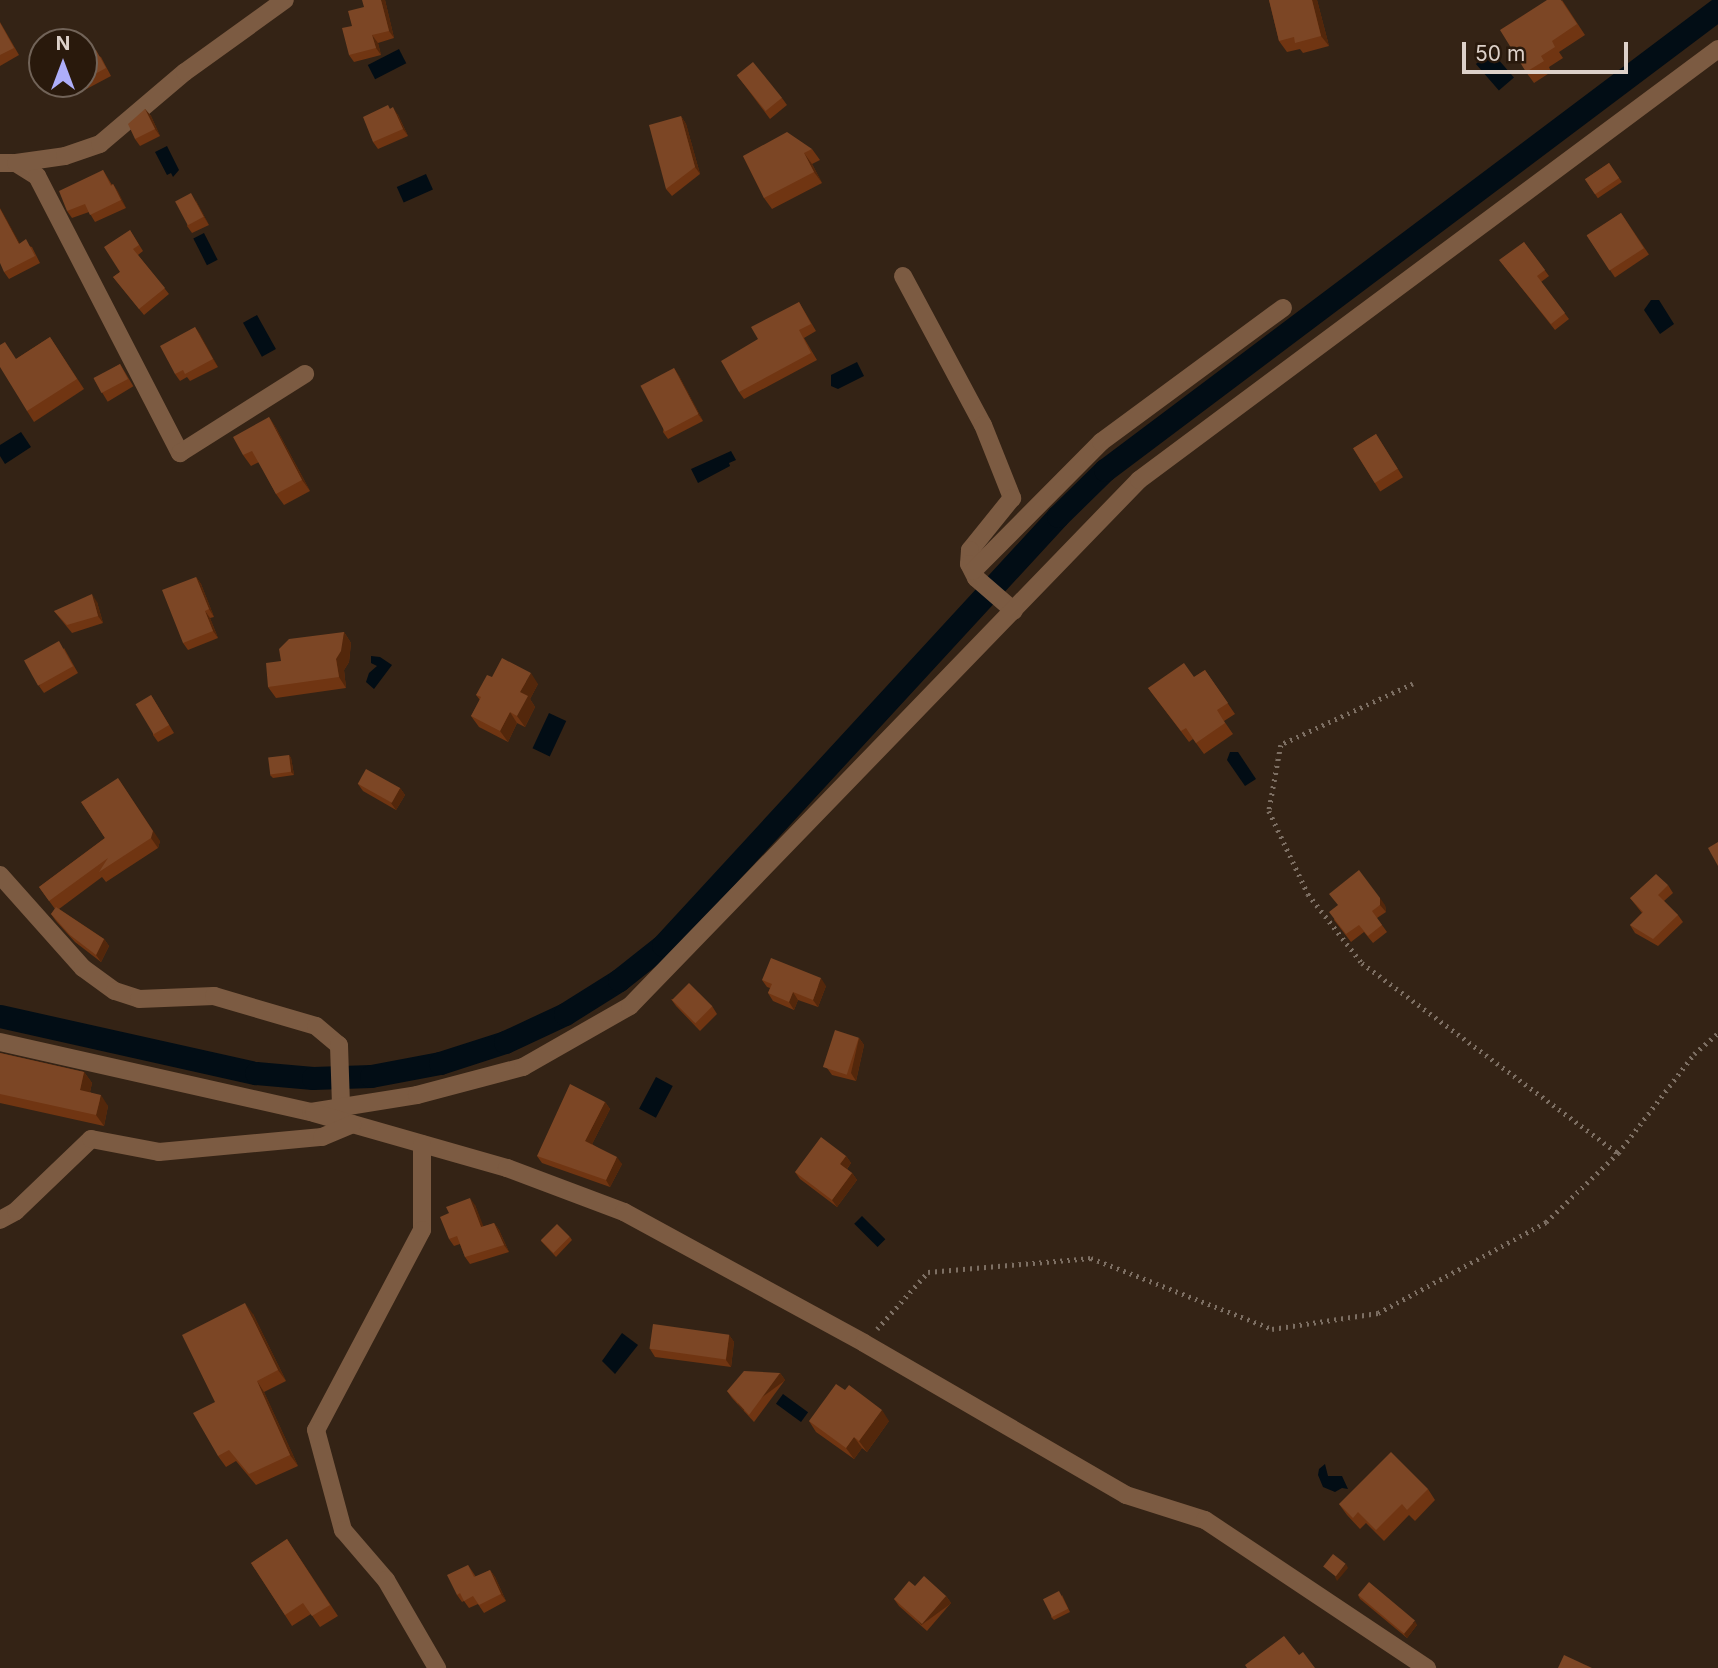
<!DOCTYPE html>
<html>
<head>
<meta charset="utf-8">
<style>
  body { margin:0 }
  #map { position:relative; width:1718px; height:1668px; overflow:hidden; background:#342315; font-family:Inter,sans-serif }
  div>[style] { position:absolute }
  .water>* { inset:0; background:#020d15; transform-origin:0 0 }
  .canal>* { height:23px; margin:-11.5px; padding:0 11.5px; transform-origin:11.5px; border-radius:11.5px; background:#020d15 }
  .path>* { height:4.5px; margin-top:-2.25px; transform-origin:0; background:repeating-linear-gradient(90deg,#7d6f63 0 2px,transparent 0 7px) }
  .minor>* { height:18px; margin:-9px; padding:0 9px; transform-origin:9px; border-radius:9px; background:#7c5b42 }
  .wall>* { inset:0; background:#703512; transform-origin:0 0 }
  .shaded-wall>* { inset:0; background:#53270b; transform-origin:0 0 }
  .building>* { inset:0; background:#7c4625; transform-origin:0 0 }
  span { translate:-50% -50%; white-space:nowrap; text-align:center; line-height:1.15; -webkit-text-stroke:6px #29190c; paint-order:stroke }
  .north { position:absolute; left:28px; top:28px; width:70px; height:70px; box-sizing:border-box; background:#29190c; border:2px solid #716358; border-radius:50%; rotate:0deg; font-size:19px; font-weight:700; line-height:28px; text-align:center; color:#ddd1c9 }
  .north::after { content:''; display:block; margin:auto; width:24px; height:32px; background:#aeaefa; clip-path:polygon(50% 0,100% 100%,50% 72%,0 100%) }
  .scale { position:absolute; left:1462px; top:42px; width:166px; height:32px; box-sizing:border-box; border:4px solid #ddd1c9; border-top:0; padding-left:9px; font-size:21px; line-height:24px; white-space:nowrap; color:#ddd1c9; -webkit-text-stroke:5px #29190c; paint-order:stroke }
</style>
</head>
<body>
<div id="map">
  <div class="water">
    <div style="left:399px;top:49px;width:16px;height:35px;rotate:63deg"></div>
    <div style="left:1491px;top:51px;width:35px;height:20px;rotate:49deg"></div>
    <div style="clip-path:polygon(167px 146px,179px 170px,173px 177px,171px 173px,167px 175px,155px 152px)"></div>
    <div style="left:426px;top:174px;width:17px;height:32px;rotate:66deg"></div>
    <div style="left:204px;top:233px;width:30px;height:12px;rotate:63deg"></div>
    <div style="clip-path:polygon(1651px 300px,1659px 300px,1674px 324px,1660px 334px,1644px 310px)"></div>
    <div style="left:257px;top:315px;width:39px;height:16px;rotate:61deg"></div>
    <div style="clip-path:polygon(857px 362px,864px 376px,838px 389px,831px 386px,831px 375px)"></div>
    <div style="clip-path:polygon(21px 432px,31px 447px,5px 464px,0 456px,0 445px)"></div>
    <div style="clip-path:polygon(731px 451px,736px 460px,729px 463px,730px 466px,698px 483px,691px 469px)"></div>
    <div style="clip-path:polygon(371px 656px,380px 657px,392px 665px,374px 689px,366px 682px,369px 673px,377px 666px,371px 663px)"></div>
    <div style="left:549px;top:713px;width:19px;height:39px;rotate:25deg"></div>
    <div style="clip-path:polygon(1230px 752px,1238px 752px,1256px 779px,1245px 786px,1227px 760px)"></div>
    <div style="left:656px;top:1077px;width:19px;height:36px;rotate:28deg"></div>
    <div style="left:862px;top:1216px;width:33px;height:11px;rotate:45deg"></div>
    <div style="clip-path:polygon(622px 1333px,638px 1345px,615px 1374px,602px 1361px)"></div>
    <div style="left:783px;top:1394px;width:31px;height:12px;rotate:36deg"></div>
    <div style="clip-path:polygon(1325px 1464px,1328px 1476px,1342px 1476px,1348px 1489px,1342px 1488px,1335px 1492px,1323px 1487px,1318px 1475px,1319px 1469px)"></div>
  </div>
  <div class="canal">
    <div style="left:0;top:1016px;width:262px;rotate:12.6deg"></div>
    <div style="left:256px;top:1073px;width:57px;rotate:5deg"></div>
    <div style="left:313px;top:1078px;width:58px;rotate:-2deg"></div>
    <div style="left:371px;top:1076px;width:70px;rotate:-10.7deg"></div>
    <div style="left:440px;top:1063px;width:68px;rotate:-17.9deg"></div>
    <div style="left:505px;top:1042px;width:66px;rotate:-25deg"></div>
    <div style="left:565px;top:1014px;width:64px;rotate:-32.2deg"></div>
    <div style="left:619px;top:980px;width:56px;rotate:-38.5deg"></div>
    <div style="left:663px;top:945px;width:583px;rotate:-47.36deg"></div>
    <div style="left:1058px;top:516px;width:66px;rotate:-44.4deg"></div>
    <div style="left:1105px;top:470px;width:767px;rotate:-36.94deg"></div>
  </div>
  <div class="path">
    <div style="left:1413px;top:684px;width:145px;rotate:155.2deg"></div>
    <div style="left:1281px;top:745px;width:67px;rotate:100.3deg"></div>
    <div style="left:1269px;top:811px;width:92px;rotate:64.8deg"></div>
    <div style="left:1308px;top:894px;width:88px;rotate:52deg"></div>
    <div style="left:1362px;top:963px;width:319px;rotate:36.6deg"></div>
    <div style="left:877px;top:1329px;width:76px;rotate:-48.2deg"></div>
    <div style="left:928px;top:1272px;width:164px;rotate:-4.9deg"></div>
    <div style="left:1091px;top:1258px;width:194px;rotate:21.4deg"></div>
    <div style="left:1272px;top:1329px;width:107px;rotate:-8.6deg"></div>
    <div style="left:1378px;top:1313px;width:191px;rotate:-28.4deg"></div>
    <div style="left:1546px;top:1222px;width:100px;rotate:-43.8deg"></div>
    <div style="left:1618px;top:1153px;width:125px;rotate:-52.5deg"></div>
    <div style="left:1694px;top:1054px;width:32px;rotate:-41deg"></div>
  </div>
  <div class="minor">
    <div style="left:0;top:163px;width:16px"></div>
    <div style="left:16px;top:163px;width:25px;rotate:32deg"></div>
    <div style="left:37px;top:176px;width:312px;rotate:62.7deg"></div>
    <div style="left:180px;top:453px;width:148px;rotate:-32.3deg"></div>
    <div style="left:16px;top:163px;width:49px;rotate:-8.1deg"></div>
    <div style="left:65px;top:156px;width:37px;rotate:-19deg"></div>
    <div style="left:100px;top:144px;width:111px;rotate:-40.3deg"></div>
    <div style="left:185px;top:72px;width:123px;rotate:-35.8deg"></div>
    <div style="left:903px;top:276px;width:169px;rotate:61.8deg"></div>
    <div style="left:983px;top:425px;width:79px;rotate:68.3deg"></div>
    <div style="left:1012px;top:498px;width:67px;rotate:128.9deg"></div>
    <div style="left:970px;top:550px;width:14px;rotate:94deg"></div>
    <div style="left:969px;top:564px;width:16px;rotate:63deg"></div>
    <div style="left:976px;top:578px;width:50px;rotate:41deg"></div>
    <div style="left:973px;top:571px;width:182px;rotate:-45.2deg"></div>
    <div style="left:1101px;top:442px;width:226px;rotate:-36.4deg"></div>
    <div style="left:0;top:875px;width:125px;rotate:48.3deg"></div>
    <div style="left:83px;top:968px;width:39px;rotate:36deg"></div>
    <div style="left:115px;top:991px;width:25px;rotate:18deg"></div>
    <div style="left:139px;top:999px;width:75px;rotate:-2.3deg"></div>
    <div style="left:214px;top:996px;width:106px;rotate:16.4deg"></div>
    <div style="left:316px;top:1026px;width:30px;rotate:40deg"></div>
    <div style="left:339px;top:1045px;width:60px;rotate:88.1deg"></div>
    <div style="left:0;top:1042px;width:319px;rotate:12.7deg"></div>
    <div style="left:311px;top:1112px;width:107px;rotate:-9.1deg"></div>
    <div style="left:417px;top:1095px;width:110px;rotate:-14.8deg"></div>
    <div style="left:523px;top:1067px;width:123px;rotate:-29.7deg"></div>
    <div style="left:630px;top:1006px;width:732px;rotate:-45.94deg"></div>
    <div style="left:1139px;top:480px;width:722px;rotate:-36.66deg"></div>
    <div style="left:314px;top:1113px;width:201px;rotate:15.9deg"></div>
    <div style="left:507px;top:1168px;width:125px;rotate:20.6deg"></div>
    <div style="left:624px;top:1212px;width:273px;rotate:28.6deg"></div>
    <div style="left:864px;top:1343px;width:303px;rotate:30.1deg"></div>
    <div style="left:1126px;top:1495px;width:83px;rotate:17.6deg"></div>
    <div style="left:1205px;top:1520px;width:267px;rotate:33.7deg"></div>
    <div style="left:422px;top:1144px;width:86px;rotate:90deg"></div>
    <div style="left:422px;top:1230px;width:226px;rotate:117.9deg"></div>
    <div style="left:316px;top:1430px;width:104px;rotate:74.9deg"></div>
    <div style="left:343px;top:1530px;width:66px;rotate:49.3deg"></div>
    <div style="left:386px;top:1580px;width:102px;rotate:59.9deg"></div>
    <div style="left:0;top:1220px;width:18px;rotate:-29deg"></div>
    <div style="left:16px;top:1211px;width:104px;rotate:-43.8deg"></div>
    <div style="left:91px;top:1139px;width:69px;rotate:10.8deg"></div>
    <div style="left:159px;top:1152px;width:164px;rotate:-5.3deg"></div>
    <div style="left:322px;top:1137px;width:33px;rotate:-23deg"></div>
  </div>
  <div class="wall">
    <div style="clip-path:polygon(385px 0,394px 38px,378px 43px,381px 55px,354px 62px,349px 55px,364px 7px)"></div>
    <div style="clip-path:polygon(1269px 0,1317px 0,1329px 46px,1303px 53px,1300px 49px,1287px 52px,1279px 41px)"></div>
    <div style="clip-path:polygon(1562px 0,1585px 35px,1559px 52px,1563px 58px,1549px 67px,1551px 72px,1534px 83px,1526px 72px)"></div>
    <div style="clip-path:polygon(0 22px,19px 55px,0 66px)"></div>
    <div style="clip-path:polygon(84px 42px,91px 52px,101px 57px,111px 76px,79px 93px,73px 84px,84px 84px)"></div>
    <div style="clip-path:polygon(737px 75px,782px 98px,787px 105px,770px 119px)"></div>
    <div style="clip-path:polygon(391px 108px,398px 115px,408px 136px,378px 149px,373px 142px)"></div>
    <div style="clip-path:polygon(145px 109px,151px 116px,160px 136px,140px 146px,135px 139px)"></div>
    <div style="clip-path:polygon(681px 116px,686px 124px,700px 174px,672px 196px,666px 189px)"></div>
    <div style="clip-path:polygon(812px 149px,820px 160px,812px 164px,822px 183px,772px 209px,764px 198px,743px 156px)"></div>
    <div style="left:1609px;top:163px;width:23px;height:29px;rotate:56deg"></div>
    <div style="clip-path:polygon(103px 170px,112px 185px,113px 184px,118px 192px,126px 208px,95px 222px,89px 212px,72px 218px,67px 211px)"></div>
    <div style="clip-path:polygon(196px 201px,209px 225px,192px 233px,187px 226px)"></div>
    <div style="clip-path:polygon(0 208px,19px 243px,32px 247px,40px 263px,9px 279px,4px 272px)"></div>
    <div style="left:1621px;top:213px;width:50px;height:41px;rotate:56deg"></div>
    <div style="clip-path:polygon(130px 230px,143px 251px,138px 255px,169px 294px,144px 315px,113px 277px,120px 272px)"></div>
    <div style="clip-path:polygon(1524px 242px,1549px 276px,1541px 282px,1569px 319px,1555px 330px,1504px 266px)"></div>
    <div style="clip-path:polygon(799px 302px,816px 331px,804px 338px,817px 360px,744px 399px,739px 392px,758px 339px)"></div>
    <div style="clip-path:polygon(195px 327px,218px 367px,190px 381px,187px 377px,180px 381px,175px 374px)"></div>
    <div style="clip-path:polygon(50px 337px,84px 389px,34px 422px,27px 411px,16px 359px)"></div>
    <div style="left:120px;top:364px;width:26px;height:30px;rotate:59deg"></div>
    <div style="clip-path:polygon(674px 368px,679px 376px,703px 421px,668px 439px,663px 432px)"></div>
    <div style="clip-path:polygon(269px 417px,276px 428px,310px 491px,284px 505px,276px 494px,259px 462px,251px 466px,243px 455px)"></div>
    <div style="left:1376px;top:434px;width:51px;height:27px;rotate:58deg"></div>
    <div style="clip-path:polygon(196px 577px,201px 584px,214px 617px,210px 618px,218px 638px,188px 650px,183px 643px)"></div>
    <div style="clip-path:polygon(97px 602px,103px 623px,72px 633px,54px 611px)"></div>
    <div style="clip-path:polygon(344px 632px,351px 643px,349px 662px,344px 670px,346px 688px,276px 698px,268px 687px,281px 661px)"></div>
    <div style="clip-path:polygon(64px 648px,78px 673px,44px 693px,39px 686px)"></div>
    <div style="clip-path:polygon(1205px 670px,1235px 714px,1224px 721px,1233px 734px,1204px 754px,1193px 739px,1189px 742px,1148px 688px,1194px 677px)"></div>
    <div style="clip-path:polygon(492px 677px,538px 684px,530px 699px,535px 707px,525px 727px,517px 723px,508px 742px,479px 727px,471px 716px,480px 700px,476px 695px)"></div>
    <div style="clip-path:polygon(151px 695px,174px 733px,158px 742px,153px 735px)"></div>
    <div style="clip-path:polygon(289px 755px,291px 758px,294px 775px,273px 778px,270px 775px)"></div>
    <div style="clip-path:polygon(358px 784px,400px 788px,405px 795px,396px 810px,363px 791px)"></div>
    <div style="clip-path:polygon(81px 802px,160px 841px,158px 848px,106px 882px,102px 877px,59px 909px,104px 939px,109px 946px,101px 962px,75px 942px,56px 921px,51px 914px,55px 909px,39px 887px,105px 838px)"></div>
    <div style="clip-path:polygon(1668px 885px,1673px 893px,1664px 901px,1678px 915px,1683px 922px,1658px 946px,1635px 933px,1630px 925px,1642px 913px,1630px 898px)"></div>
    <div style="clip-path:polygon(1385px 905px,1386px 912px,1377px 918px,1387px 932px,1373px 943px,1364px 932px,1351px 942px,1334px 920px,1337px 906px)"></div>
    <div style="clip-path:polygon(762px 980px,826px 986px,818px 1007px,798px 1000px,794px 1010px,773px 1001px,768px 993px,770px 988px,767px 987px)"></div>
    <div style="clip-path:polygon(671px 999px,712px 1006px,717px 1014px,700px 1031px,676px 1006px)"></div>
    <div style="clip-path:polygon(859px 1038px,864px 1045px,856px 1081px,832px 1075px,827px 1068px)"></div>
    <div style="clip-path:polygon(0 1053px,84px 1072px,92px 1083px,90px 1092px,108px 1106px,104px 1126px,0 1103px)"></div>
    <div style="clip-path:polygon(605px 1102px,610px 1109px,592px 1144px,622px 1164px,610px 1187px,542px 1163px,537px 1156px)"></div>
    <div style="clip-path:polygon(846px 1156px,851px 1163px,847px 1169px,852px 1173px,857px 1180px,837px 1207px,800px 1179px,795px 1172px)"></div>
    <div style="clip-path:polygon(475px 1205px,483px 1227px,494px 1223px,499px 1230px,509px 1252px,470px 1264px,465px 1257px,460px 1244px,454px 1246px,449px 1239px)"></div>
    <div style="clip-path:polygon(570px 1237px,572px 1240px,556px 1257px,541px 1241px)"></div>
    <div style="clip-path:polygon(253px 1314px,286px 1381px,264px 1392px,298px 1466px,256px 1485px,236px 1461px,226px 1467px,218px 1456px,215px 1402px)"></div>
    <div style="clip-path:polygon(729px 1335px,734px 1342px,731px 1367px,655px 1357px,650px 1349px)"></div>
    <div style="clip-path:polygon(780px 1373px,785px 1380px,754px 1422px,732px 1398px,727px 1391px)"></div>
    <div style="clip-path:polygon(809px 1421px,889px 1421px,867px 1452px,862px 1448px,854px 1459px,816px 1432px)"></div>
    <div style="clip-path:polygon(1428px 1489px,1435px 1500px,1415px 1521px,1409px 1515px,1384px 1541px,1366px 1523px,1360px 1529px,1347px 1515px,1339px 1504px)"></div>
    <div style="clip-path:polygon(287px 1539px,338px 1616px,320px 1627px,311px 1614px,292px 1626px,251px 1563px)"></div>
    <div style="clip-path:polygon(468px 1565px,476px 1577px,490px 1570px,495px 1577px,506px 1601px,484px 1613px,478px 1604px,469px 1608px,464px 1601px,462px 1602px,457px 1595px)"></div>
    <div style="clip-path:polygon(915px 1586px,946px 1596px,951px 1603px,927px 1631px,899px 1606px,894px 1599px)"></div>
    <div style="clip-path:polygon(1062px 1595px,1070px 1612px,1054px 1620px,1051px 1617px)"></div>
    <div style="clip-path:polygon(1358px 1595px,1417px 1625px,1407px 1638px,1360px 1599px)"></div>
  </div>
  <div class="shaded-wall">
    <div style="clip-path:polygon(381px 0,385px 0,394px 38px,389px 31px)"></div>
    <div style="clip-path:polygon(1312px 0,1317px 0,1329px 46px,1321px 36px)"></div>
    <div style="clip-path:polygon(372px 35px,378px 43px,381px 55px,376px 48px)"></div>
    <div style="clip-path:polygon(393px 107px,398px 115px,408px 136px,403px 129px)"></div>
    <div style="clip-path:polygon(145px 109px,151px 116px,160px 136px,155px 129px)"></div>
    <div style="clip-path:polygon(681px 116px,686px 124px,700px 174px,695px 167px)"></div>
    <div style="clip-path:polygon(804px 153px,812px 164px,822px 183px,814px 172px)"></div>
    <div style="clip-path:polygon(113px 184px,118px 192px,126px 208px,121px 200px)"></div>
    <div style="clip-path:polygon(191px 193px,196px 201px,209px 225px,204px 217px)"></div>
    <div style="clip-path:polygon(0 208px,3px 213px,24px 251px,19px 244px)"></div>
    <div style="clip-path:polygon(195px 327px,200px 334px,218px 367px,213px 359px)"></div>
    <div style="clip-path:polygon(674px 368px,679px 376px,703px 421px,698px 414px)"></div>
    <div style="clip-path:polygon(269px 417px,276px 428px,310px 491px,302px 480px)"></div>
    <div style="clip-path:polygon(196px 577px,201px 584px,214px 617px,209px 609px)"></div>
    <div style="clip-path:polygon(92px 594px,97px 602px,103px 623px,98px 616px)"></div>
    <div style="clip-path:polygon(205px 611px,210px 618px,218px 638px,213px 631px)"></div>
    <div style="clip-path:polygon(344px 632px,351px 643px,349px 662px,344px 670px,346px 688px,339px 677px,336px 659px)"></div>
    <div style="clip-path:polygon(531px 673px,538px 684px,530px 699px,535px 707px,525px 727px,517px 716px,520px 692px)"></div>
    <div style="clip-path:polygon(510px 712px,517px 723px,508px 742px,500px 731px)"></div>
    <div style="clip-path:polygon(289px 755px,291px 758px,294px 775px,291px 772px)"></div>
    <div style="clip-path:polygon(118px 778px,160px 841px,158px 848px,151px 838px)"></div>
    <div style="clip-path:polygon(400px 788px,405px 795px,396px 810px,391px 803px)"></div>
    <div style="clip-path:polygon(1380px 898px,1385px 905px,1386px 912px,1380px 905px)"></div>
    <div style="clip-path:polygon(104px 939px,109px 946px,101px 962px,96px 955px)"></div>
    <div style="clip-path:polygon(821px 978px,826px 986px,818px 1007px,813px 1000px)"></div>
    <div style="clip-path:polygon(793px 992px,798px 1000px,794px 1010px,789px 1002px)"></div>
    <div style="clip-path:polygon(859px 1038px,864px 1045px,856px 1081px,851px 1073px)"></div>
    <div style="clip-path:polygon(84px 1072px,92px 1083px,88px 1101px,80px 1090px)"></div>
    <div style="clip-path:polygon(101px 1095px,108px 1106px,104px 1126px,96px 1115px)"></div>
    <div style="clip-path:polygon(605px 1102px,610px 1109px,590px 1148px,585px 1141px)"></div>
    <div style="clip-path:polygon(846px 1156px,851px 1163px,845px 1171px,840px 1164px)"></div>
    <div style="clip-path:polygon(617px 1157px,622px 1164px,610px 1187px,606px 1180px)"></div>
    <div style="clip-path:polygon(852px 1173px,857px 1180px,837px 1207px,832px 1200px)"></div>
    <div style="clip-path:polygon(470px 1198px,475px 1205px,487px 1235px,481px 1227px)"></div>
    <div style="clip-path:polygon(494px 1223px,499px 1230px,509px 1252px,504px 1245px)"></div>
    <div style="clip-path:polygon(245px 1303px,253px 1314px,286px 1381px,278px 1370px)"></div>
    <div style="clip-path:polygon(729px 1335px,734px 1342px,731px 1367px,726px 1360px)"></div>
    <div style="left:780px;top:1373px;width:9px;height:52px;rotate:54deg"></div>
    <div style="clip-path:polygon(257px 1381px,264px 1392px,298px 1466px,290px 1455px)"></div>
    <div style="clip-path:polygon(882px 1410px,889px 1421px,867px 1452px,859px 1441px)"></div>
    <div style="clip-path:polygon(854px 1437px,862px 1448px,854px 1459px,846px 1448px)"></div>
    <div style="clip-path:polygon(1346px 1564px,1348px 1568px,1337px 1581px,1335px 1577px)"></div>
    <div style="clip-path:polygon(490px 1570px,495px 1577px,506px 1601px,501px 1594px)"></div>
    <div style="left:946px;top:1596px;width:9px;height:37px;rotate:54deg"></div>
    <div style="clip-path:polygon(1415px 1621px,1417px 1625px,1407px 1638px,1404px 1634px)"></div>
  </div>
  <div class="building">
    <div style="clip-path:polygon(362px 0,381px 0,389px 31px,372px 35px,376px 48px,349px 55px,342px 28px,352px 26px,348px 11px,364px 7px)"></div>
    <div style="clip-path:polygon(1269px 0,1312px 0,1321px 36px,1295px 43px,1294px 37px,1279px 41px)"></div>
    <div style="clip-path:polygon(1547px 0,1561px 0,1577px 24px,1552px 41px,1555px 47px,1541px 56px,1544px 61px,1526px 72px,1500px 30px)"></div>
    <div style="clip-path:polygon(0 23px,14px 48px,0 55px)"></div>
    <div style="clip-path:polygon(83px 39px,90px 53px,96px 50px,106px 68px,84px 80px,84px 42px,77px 42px)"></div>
    <div style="left:753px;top:62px;width:46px;height:21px;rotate:51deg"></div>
    <div style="clip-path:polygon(388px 105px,390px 109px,393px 107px,403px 129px,373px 142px,363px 117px)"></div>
    <div style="clip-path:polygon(145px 109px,155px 129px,135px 139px,128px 124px)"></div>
    <div style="clip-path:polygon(681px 116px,695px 167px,666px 189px,649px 125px)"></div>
    <div style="clip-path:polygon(787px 132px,812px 149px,804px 153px,814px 172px,764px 198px,743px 156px)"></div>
    <div style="left:1609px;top:163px;width:18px;height:29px;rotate:56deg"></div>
    <div style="clip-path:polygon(103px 170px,111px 186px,113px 184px,121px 200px,90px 215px,85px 204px,67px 211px,59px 191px)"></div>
    <div style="left:191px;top:193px;width:27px;height:18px;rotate:62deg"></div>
    <div style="clip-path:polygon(0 209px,19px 244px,26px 239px,35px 256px,4px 272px,0 263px)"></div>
    <div style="left:1621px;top:213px;width:42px;height:41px;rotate:57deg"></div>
    <div style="clip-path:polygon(130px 230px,139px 245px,133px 249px,165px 288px,139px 309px,113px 277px,120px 272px,104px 247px)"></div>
    <div style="clip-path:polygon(1524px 242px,1545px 270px,1537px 276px,1565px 313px,1551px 324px,1499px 260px)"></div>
    <div style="clip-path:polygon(799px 302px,811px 324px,799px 330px,811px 353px,739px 392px,721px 361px,758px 339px,751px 327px)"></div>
    <div style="clip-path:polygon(195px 327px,213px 359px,185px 374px,183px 370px,175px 374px,160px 346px)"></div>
    <div style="clip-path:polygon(50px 337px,77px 379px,27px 411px,0 367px,0 345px,5px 342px,16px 359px)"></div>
    <div style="left:120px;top:364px;width:17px;height:30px;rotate:62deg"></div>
    <div style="left:674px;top:368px;width:52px;height:38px;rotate:62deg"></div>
    <div style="clip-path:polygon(269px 417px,302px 480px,276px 494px,252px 451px,243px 455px,233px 437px)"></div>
    <div style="left:1376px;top:434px;width:41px;height:27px;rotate:58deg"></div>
    <div style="clip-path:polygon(196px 577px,209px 609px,205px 611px,213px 631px,183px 643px,162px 590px)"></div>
    <div style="clip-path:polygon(92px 594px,98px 616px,67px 625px,54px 611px)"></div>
    <div style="clip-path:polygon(344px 632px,341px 651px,336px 659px,339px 677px,268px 687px,266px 663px,281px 661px,279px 649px,289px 639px)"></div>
    <div style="left:59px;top:641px;width:29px;height:40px;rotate:61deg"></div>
    <div style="clip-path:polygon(502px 658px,531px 673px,520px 692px,528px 696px,517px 716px,510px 712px,500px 731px,471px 716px,481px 697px,476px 695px,487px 675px,492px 677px)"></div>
    <div style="clip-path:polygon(1184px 663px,1194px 677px,1205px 670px,1228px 703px,1217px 710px,1225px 723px,1196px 743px,1186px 728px,1181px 731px,1148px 688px)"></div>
    <div style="left:151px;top:695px;width:35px;height:18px;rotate:59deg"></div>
    <div style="left:289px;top:755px;width:17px;height:21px;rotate:83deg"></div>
    <div style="left:366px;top:769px;width:39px;height:17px;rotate:29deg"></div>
    <div style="clip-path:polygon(118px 778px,153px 831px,151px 838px,99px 872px,108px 858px,49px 901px,39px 887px,105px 838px,81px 802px)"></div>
    <div style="clip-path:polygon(1718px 842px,1718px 866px,1708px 848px)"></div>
    <div style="clip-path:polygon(1359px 870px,1380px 898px,1380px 905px,1372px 911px,1382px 925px,1368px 936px,1359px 925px,1346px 934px,1329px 912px,1338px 905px,1329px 894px)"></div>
    <div style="clip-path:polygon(1656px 874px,1668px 885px,1658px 895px,1678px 915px,1653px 939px,1630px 925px,1643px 912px,1630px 898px)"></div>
    <div style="clip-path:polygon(56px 907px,104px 939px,96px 955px,70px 935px,51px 914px)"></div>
    <div style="clip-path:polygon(771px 958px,821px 978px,813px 1000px,793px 992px,789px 1002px,768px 993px,772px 984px,762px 980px)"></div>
    <div style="left:689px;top:983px;width:33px;height:24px;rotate:45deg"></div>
    <div style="left:835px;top:1030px;width:25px;height:39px;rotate:18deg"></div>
    <div style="clip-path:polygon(0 1053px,84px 1072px,80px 1090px,101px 1095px,96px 1115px,0 1094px)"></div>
    <div style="clip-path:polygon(570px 1084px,605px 1102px,585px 1141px,617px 1157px,606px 1180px,537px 1156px)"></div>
    <div style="clip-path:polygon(821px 1137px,846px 1156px,840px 1164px,852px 1173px,832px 1200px,795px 1172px)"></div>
    <div style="clip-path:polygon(470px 1198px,481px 1227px,494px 1223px,504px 1245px,465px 1257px,457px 1236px,449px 1239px,440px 1217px,449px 1213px,446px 1207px)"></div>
    <div style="left:557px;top:1224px;width:18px;height:23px;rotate:45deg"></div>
    <div style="clip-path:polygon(245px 1303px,278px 1370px,257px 1381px,290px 1455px,249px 1474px,229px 1450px,218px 1456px,193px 1413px,215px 1402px,182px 1335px)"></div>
    <div style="left:653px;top:1324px;width:77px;height:25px;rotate:8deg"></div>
    <div style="clip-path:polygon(744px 1371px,780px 1373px,749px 1415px,727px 1391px)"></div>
    <div style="clip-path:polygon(836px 1384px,845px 1390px,849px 1385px,882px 1410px,859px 1441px,854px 1437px,846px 1448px,809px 1421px)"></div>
    <div style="clip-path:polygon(1391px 1452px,1428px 1489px,1407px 1510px,1402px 1504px,1376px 1530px,1358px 1512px,1353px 1518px,1339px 1504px)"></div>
    <div style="clip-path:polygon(287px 1539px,330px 1605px,312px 1616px,303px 1603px,285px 1615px,251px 1563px)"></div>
    <div style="left:1333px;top:1554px;width:16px;height:16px;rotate:38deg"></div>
    <div style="clip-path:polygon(468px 1565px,474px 1577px,490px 1570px,501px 1594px,479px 1605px,473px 1596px,464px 1601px,460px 1593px,457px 1595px,447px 1575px)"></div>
    <div style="clip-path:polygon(924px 1576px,946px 1596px,922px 1624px,894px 1599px,909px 1581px,915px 1586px)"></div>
    <div style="left:1369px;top:1582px;width:60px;height:17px;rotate:40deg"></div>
    <div style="left:1059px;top:1591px;width:20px;height:18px;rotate:63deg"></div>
    <div style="clip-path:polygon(1284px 1636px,1299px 1655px,1303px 1652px,1315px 1668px,1247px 1668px,1245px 1665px)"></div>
    <div style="clip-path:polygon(1564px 1655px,1592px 1668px,1558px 1668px)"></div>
  </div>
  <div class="north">N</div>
  <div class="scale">50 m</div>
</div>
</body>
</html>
